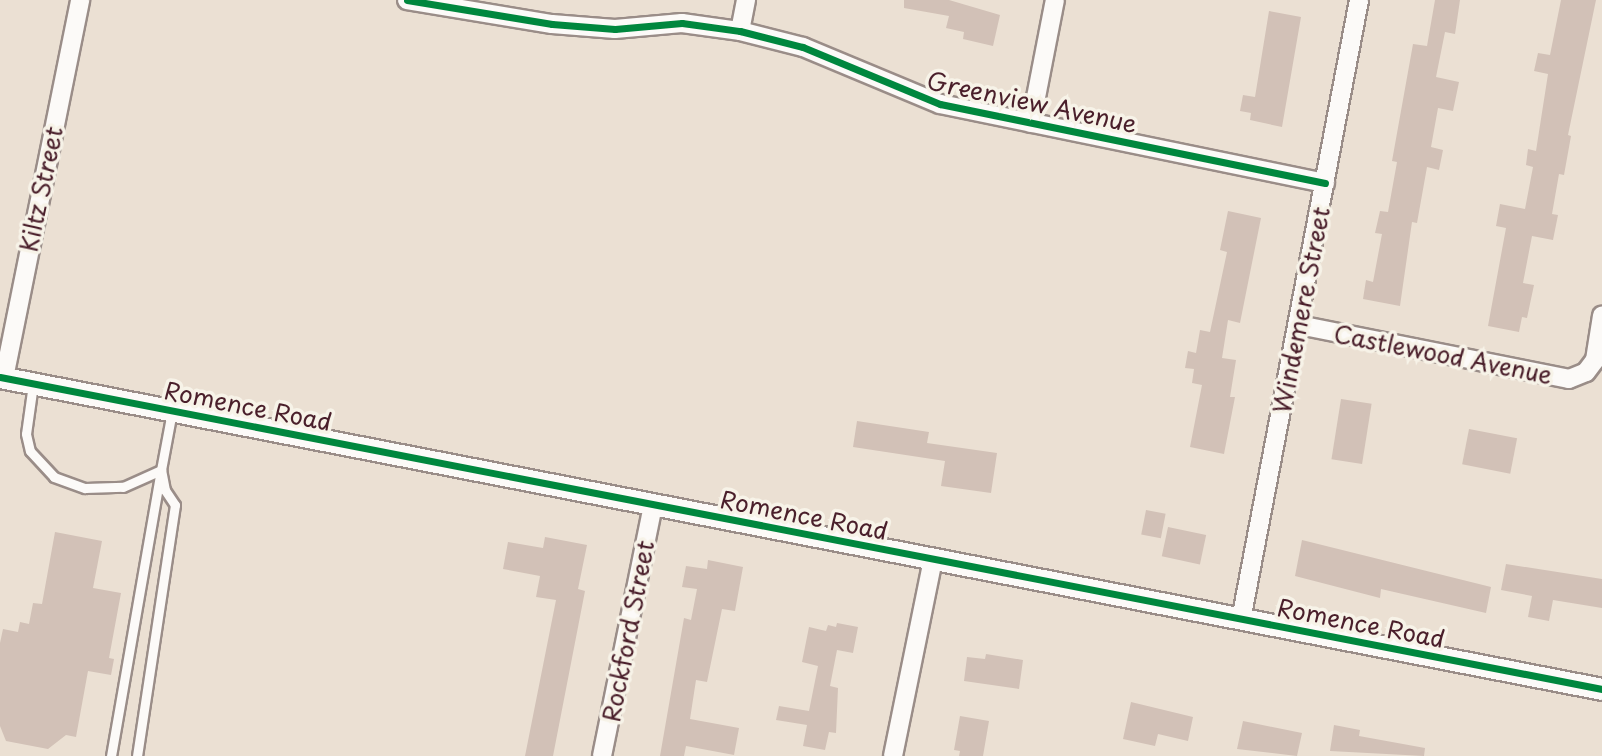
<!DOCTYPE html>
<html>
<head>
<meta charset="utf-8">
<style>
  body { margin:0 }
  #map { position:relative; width:1602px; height:756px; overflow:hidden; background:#ebe0d3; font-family:"Playpen Sans",sans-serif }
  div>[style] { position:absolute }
  .building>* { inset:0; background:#d2c1b7; transform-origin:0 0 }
  .roads { filter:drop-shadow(2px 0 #9a8d88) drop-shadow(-2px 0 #9a8d88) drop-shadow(0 2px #9a8d88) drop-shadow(0 -2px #9a8d88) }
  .service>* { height:9px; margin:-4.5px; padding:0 4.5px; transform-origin:4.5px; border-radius:4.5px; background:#fcfaf8 }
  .minor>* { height:18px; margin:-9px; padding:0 9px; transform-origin:9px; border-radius:9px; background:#fcfaf8 }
  .tertiary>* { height:21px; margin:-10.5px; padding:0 10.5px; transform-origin:10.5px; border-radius:10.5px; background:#fcfaf8 }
  .cycleway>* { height:7px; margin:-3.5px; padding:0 3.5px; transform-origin:3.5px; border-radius:3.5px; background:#00873e }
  span { translate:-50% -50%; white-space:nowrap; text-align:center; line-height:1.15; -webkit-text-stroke:7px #f7f3e8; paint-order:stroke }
  .street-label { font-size:24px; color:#4a1f2b }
</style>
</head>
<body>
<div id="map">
  <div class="building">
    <div style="clip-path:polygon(904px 0,949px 0,1000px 15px,993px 46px,963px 39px,964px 32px,946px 28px,949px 16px,904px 8px)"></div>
    <div style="clip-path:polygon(1435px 0,1460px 0,1455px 34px,1445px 32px,1436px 77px,1459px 82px,1453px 111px,1438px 108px,1431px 147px,1443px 150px,1439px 170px,1427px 167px,1417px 223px,1412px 222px,1400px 306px,1363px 299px,1366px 280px,1373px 282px,1382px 234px,1375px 233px,1380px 211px,1388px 212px,1397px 162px,1392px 161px,1413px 44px,1427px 46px)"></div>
    <div style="clip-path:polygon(1561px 0,1596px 0,1568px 135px,1571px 136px,1564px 175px,1559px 174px,1552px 214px,1558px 215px,1553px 240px,1532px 236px,1523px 283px,1534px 285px,1527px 318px,1522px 317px,1519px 332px,1488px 326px,1506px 228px,1496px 226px,1500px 204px,1525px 209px,1533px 167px,1526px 165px,1528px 149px,1536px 151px,1548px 74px,1534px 71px,1538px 53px,1550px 55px)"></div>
    <div style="clip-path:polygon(1269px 11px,1301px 17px,1282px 127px,1250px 120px,1251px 113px,1240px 111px,1243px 95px,1255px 97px)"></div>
    <div style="clip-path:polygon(1228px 211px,1261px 218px,1240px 323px,1228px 320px,1222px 358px,1236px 360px,1230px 397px,1235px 397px,1224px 454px,1190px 447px,1202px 385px,1192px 383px,1194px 369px,1185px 368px,1188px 351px,1196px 353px,1200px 330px,1210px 332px,1227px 252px,1220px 250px)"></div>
    <div style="left:1341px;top:399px;width:31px;height:61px;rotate:9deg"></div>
    <div style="clip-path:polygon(857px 421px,929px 432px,927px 443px,997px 453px,991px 493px,941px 486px,945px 461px,853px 447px)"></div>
    <div style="left:1469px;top:429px;width:49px;height:36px;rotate:11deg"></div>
    <div style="left:1146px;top:510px;width:20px;height:25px;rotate:11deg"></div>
    <div style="left:1168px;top:527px;width:39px;height:30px;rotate:12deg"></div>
    <div style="clip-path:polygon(55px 532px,102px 541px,93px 588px,121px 593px,109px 658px,114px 659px,111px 675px,88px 671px,76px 737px,66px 735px,48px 749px,6px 741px,0 726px,0 643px,3px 629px,18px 632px,20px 622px,29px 624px,33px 603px,42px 604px)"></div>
    <div style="clip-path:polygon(545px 537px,587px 545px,578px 589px,585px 591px,553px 756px,525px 756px,556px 600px,536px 597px,540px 576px,503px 569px,508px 542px,543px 548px)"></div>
    <div style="clip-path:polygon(1302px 540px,1491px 587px,1486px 613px,1381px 589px,1380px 598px,1295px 576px)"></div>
    <div style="clip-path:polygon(708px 560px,743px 567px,735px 611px,722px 609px,707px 682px,696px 680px,690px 719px,739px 728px,734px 755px,686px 746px,684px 756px,660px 756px,684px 618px,691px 620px,697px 589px,682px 587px,686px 566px,707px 569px)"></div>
    <div style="clip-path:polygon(1506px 564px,1602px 579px,1602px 608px,1553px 600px,1549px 621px,1528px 617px,1532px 596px,1501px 590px)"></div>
    <div style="clip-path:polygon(837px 623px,858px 627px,853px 653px,837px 650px,830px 686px,838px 688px,836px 733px,829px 732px,825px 750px,803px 746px,807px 725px,776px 720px,779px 706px,809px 711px,818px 666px,802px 662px,809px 627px,826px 631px,828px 625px,836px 627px)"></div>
    <div style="clip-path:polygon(986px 654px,1023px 660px,1019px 689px,964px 681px,967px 657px,985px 659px)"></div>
    <div style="clip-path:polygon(1131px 702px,1193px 717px,1188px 741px,1158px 734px,1155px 746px,1123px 739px)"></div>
    <div style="clip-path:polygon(960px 716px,989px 721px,983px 756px,959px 756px,960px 751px,954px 750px)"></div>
    <div style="clip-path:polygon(1243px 721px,1302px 733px,1297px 756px,1237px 749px)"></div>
    <div style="clip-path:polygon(1334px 725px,1360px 730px,1359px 736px,1425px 748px,1424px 756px,1330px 751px)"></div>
  </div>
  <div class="roads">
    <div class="service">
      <div style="left:33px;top:384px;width:50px;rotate:98deg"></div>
      <div style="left:26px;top:434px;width:17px;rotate:77deg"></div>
      <div style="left:30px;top:451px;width:35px;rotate:47deg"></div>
      <div style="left:54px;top:477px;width:33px;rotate:20deg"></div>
      <div style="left:85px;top:488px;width:38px;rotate:-2deg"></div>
      <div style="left:123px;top:487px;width:42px;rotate:-24.1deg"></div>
      <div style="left:161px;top:470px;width:60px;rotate:-79.4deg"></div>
      <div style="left:111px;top:756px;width:285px;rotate:-80.1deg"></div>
      <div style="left:137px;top:756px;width:254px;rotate:-81.4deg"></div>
      <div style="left:175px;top:505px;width:18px;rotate:-124deg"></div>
      <div style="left:165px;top:490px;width:20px;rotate:-101deg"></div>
    </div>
    <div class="minor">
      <div style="left:407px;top:0;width:147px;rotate:9.4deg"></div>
      <div style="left:552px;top:24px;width:63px;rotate:4.5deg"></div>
      <div style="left:615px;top:29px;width:67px;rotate:-5.1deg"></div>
      <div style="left:682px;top:23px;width:59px;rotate:7.9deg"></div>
      <div style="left:740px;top:31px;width:65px;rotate:14.3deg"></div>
      <div style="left:803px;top:47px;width:148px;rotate:22.6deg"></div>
      <div style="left:940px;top:104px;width:393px;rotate:11.6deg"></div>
      <div style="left:740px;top:31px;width:32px;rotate:-79deg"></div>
      <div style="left:1031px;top:123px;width:125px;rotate:-79deg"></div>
      <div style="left:1299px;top:325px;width:275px;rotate:11.3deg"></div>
      <div style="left:1569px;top:379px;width:18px;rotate:-22deg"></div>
      <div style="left:1586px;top:372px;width:15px;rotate:-53deg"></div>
      <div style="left:1595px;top:360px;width:45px;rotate:-81deg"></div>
      <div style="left:4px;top:378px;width:386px;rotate:-78.6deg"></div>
      <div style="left:1241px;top:620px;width:631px;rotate:-79.22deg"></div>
      <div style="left:602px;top:756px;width:256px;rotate:-78.5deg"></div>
      <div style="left:893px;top:756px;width:201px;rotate:-78.5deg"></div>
    </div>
    <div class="tertiary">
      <div style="left:0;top:377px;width:1632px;rotate:11.02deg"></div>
    </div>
  </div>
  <div class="cycleway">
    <div style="left:407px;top:0;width:147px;rotate:9.4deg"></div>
    <div style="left:552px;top:24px;width:63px;rotate:4.5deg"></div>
    <div style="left:615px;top:29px;width:67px;rotate:-5.1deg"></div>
    <div style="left:682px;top:23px;width:59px;rotate:7.9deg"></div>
    <div style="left:740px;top:31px;width:65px;rotate:14.3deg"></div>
    <div style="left:803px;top:47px;width:148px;rotate:22.6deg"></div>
    <div style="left:940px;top:104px;width:393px;rotate:11.6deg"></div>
    <div style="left:0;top:377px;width:1632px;rotate:11.02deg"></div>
  </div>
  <div class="street-label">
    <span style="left:1032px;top:102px;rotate:12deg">Greenview Avenue</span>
    <span style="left:41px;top:189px;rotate:-78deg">Kiltz Street</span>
    <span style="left:1301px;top:310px;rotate:-79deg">Windemere Street</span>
    <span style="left:1443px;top:354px;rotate:11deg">Castlewood Avenue</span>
    <span style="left:248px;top:406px;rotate:11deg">Romence Road</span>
    <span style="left:804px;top:515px;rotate:11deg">Romence Road</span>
    <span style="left:1361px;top:623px;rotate:11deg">Romence Road</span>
    <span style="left:628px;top:631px;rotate:-79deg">Rockford Street</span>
  </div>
</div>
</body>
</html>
